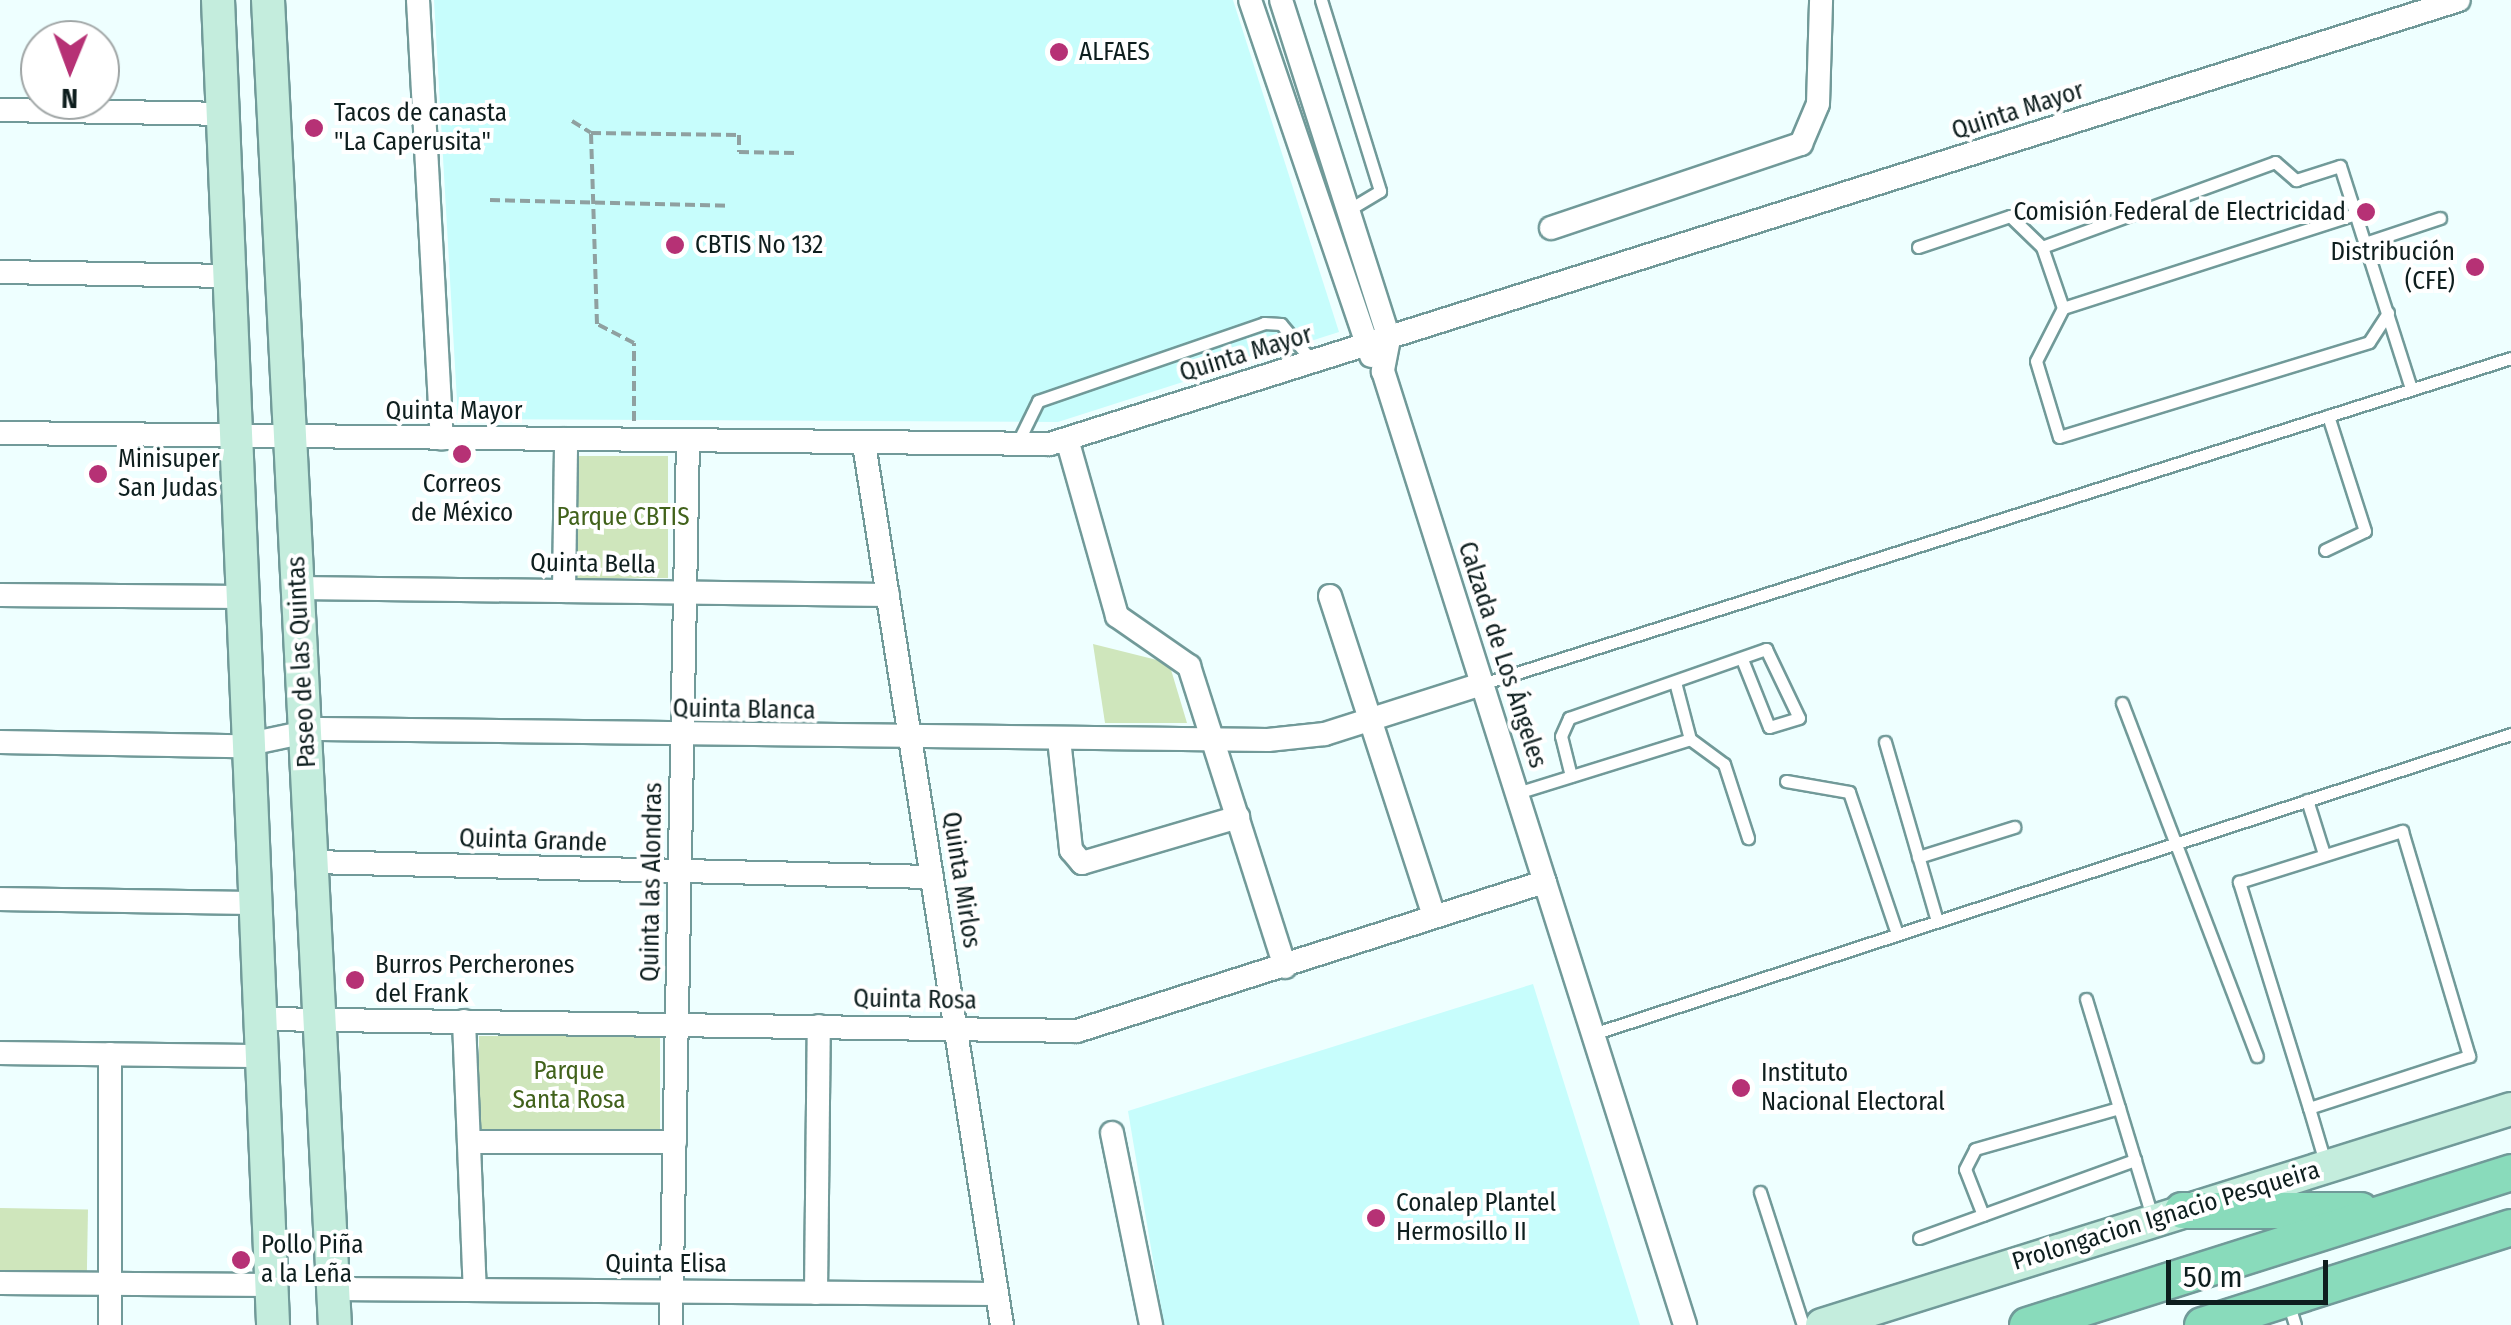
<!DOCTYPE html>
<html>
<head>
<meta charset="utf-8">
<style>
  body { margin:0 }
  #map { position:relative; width:2511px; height:1325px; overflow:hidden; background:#eff; font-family:"Fira Sans Condensed",sans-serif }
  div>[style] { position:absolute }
  .built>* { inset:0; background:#c7fdfc }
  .green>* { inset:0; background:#cfe6bc; transform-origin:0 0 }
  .path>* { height:4px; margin-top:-2px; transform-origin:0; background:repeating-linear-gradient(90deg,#8fa0a0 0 10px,transparent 0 15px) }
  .roads { filter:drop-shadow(2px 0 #719a99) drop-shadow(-2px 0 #719a99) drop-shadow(0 2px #719a99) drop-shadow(0 -2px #719a99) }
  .lane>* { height:11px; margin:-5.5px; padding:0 5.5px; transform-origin:5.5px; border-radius:5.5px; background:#fff }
  .street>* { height:22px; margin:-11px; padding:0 11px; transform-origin:11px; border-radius:11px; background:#fff }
  .secondary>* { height:32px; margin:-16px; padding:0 16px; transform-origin:16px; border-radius:16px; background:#c4eddd }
  .primary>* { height:35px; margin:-17.5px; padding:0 17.5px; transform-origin:17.5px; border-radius:17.5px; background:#89dbbb }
  .dots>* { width:28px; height:28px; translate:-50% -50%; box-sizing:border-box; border:5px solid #fff; border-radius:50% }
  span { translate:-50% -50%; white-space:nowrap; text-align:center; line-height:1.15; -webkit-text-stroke:8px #fff; paint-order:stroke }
  .poi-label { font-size:25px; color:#0e1e1e }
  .left { translate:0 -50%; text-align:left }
  .right { translate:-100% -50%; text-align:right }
  .street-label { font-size:25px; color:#0e1e1e }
  .park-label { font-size:25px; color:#41621b }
  .north { position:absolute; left:20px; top:20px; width:100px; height:100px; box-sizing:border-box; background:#fff; border:2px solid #9fa5a5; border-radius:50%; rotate:181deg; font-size:28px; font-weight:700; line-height:40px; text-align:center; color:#0e1e1e }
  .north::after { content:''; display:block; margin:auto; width:35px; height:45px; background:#b63175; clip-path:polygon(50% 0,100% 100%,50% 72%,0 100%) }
  .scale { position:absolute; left:2166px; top:1260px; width:162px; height:45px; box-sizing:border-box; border:5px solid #0e1e1e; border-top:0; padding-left:12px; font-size:30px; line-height:35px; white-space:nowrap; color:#0e1e1e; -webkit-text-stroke:8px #fff; paint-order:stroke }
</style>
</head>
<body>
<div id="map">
  <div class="built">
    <div style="clip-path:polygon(434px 0,1233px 0,1339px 332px,1058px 422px,458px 419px)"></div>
    <div style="clip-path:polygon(1533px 984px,1640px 1325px,1164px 1325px,1128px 1111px)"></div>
  </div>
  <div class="green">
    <div style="left:577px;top:456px;width:91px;height:122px"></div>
    <div style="clip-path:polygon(1093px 644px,1169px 663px,1187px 723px,1105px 723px)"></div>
    <div style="left:479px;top:1036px;width:181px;height:99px"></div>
    <div style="left:0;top:1208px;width:88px;height:62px;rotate:1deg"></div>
  </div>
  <div class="path">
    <div style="left:572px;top:121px;width:22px;rotate:32deg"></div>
    <div style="left:490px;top:200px;width:240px;rotate:1.4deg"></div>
    <div style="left:634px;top:421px;width:78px;rotate:-90deg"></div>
    <div style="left:634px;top:343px;width:42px;rotate:-152.8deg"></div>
    <div style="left:597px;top:324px;width:191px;rotate:-91.8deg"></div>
    <div style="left:591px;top:133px;width:148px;rotate:0.8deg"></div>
    <div style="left:739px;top:135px;width:17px;rotate:90deg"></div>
    <div style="left:739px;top:152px;width:57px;rotate:1deg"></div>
  </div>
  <div class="roads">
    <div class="lane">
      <div style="left:1321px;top:0;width:200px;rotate:72.8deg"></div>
      <div style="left:1380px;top:191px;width:37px;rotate:149deg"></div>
      <div style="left:2365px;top:243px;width:79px;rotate:-18.4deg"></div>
      <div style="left:1918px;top:247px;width:97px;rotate:-18.6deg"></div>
      <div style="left:2010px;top:216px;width:45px;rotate:44.1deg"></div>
      <div style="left:2042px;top:247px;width:65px;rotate:71deg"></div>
      <div style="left:2063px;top:308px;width:308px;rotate:-17.8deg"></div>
      <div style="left:2042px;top:247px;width:248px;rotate:-20deg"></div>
      <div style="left:2275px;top:162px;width:28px;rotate:41deg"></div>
      <div style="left:2296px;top:180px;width:46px;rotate:-17.7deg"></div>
      <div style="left:2340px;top:166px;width:234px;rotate:72.3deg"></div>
      <div style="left:2063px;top:308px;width:59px;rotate:117deg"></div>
      <div style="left:2036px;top:361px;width:79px;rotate:73.2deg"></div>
      <div style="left:2059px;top:437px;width:324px;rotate:-17deg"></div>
      <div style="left:2369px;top:342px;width:35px;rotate:-57deg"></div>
      <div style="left:1016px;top:446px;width:50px;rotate:-63.9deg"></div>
      <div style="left:1038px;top:401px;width:239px;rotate:-19deg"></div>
      <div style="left:1264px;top:323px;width:17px;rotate:3deg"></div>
      <div style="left:1281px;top:324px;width:50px;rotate:49.9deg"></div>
      <div style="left:2325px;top:550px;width:44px;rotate:-25.4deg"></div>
      <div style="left:2365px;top:531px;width:121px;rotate:-107.8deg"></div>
      <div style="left:1675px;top:682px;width:59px;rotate:75.3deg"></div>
      <div style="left:1482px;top:684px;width:1079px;rotate:-17.58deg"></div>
      <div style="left:2122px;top:703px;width:378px;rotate:69.1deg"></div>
      <div style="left:1885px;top:742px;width:186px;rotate:73.8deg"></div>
      <div style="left:1571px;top:776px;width:41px;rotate:-104deg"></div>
      <div style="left:1561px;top:736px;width:20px;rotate:-66deg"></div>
      <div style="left:1569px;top:718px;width:209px;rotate:-19.3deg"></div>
      <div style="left:1766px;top:649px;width:76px;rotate:64.4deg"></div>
      <div style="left:1799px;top:718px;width:31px;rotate:163deg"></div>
      <div style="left:1769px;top:727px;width:73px;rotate:-111.7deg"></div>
      <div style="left:1786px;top:781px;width:64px;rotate:9.9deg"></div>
      <div style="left:1849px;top:792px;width:150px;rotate:71.3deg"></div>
      <div style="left:1517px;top:793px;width:181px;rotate:-17.3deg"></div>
      <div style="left:1690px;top:739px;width:42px;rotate:36.3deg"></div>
      <div style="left:1724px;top:764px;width:78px;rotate:72deg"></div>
      <div style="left:2307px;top:800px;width:57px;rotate:72.5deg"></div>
      <div style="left:2402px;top:831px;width:235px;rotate:73.4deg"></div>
      <div style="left:2469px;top:1056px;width:168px;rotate:162deg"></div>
      <div style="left:2309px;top:1108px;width:237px;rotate:-107.2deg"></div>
      <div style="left:2239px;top:882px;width:171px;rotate:-17.4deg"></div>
      <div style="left:1918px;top:857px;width:101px;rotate:-17.4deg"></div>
      <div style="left:2086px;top:999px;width:231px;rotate:73.1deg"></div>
      <div style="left:1593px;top:1034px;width:966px;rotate:-18.1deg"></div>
      <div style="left:2309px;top:1108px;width:56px;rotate:73.5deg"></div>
      <div style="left:1760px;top:1192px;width:140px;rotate:72.1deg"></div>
      <div style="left:1983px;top:1215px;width:49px;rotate:-111.4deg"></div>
      <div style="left:1965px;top:1169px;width:22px;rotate:-63deg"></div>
      <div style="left:1975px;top:1149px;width:150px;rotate:-15.9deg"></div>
      <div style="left:1919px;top:1238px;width:230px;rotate:-19.9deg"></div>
      <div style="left:2288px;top:1302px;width:24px;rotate:73deg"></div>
    </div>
    <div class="street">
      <div style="left:418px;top:0;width:439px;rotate:86.9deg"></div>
      <div style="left:1250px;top:0;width:376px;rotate:71.2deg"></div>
      <div style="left:1281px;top:0;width:356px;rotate:72.3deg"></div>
      <div style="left:1389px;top:339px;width:33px;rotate:101deg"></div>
      <div style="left:1383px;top:371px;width:1001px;rotate:72.43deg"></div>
      <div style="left:0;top:110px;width:223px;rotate:1deg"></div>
      <div style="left:1551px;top:228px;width:264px;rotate:-18.6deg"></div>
      <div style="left:1801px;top:144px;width:43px;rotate:-67deg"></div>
      <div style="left:1818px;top:104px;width:104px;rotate:-88.3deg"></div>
      <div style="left:0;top:272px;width:229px;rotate:1deg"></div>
      <div style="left:0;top:433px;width:1050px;rotate:0.6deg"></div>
      <div style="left:1050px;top:444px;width:1477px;rotate:-17.49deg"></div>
      <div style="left:1067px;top:439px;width:184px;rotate:74.2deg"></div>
      <div style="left:1117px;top:616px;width:88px;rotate:34.8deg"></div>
      <div style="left:1189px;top:666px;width:316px;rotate:72.3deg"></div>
      <div style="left:864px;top:444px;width:892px;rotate:81.1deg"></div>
      <div style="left:298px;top:588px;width:590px;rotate:0.68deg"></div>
      <div style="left:564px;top:591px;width:152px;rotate:-89.2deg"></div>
      <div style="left:0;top:595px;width:243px;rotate:0.5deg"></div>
      <div style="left:1330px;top:596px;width:336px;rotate:72deg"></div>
      <div style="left:1059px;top:739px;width:112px;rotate:83.8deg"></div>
      <div style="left:1071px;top:850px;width:17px;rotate:50deg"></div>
      <div style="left:1082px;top:863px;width:163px;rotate:-16.4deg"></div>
      <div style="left:0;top:742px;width:240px;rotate:1deg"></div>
      <div style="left:240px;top:746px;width:82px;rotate:-12deg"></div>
      <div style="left:320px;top:729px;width:948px;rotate:0.66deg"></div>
      <div style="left:1268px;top:740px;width:57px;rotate:-6deg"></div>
      <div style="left:1325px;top:734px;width:165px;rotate:-17.7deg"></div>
      <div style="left:312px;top:862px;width:620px;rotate:1.39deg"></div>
      <div style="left:0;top:899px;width:256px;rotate:0.9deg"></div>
      <div style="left:261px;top:1019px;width:816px;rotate:0.84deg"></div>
      <div style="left:1077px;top:1031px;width:491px;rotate:-17.7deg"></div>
      <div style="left:464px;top:1021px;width:269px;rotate:87.7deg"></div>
      <div style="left:0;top:1053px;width:262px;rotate:0.7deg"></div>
      <div style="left:110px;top:1054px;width:271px;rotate:90deg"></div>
      <div style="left:1112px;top:1133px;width:196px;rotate:78.5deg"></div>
      <div style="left:469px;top:1142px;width:206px"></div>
      <div style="left:0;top:1283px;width:272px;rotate:0.4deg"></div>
      <div style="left:333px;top:1289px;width:664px;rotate:0.43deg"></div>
      <div style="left:816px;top:1293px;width:267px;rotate:-89.4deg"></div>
      <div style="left:671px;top:1325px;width:884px;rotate:-88.9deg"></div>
    </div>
    <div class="secondary">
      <div style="left:218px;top:0;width:1326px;rotate:87.62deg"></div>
      <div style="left:268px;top:0;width:1327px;rotate:87.11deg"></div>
      <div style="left:1822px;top:1325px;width:722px;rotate:-17.41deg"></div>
    </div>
    <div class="primary">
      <div style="left:2182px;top:1210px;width:178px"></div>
      <div style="left:2027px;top:1325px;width:508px;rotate:-17.54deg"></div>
      <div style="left:2202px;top:1325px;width:324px;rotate:-17.6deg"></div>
    </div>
  </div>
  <div class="dots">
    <div style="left:1059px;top:52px;background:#b63175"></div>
    <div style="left:314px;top:128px;background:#b63175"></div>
    <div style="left:2366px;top:212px;background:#b63175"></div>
    <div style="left:675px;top:245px;background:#b63175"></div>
    <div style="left:2475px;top:267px;background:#b63175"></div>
    <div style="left:462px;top:454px;background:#b63175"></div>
    <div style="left:98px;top:474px;background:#b63175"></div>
    <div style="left:355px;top:980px;background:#b63175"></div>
    <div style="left:1741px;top:1088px;background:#b63175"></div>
    <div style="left:1376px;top:1218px;background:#b63175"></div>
    <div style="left:241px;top:1260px;background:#b63175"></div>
  </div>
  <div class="poi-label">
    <span class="left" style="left:1079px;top:52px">ALFAES</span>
    <span class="left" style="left:334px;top:128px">Tacos de canasta<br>"La Caperusita"</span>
    <span class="right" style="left:2346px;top:212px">Comisión Federal de Electricidad</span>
    <span class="left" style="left:695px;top:245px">CBTIS No 132</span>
    <span class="right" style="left:2455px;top:267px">Distribución<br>(CFE)</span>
    <span class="left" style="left:118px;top:474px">Minisuper<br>San Judas</span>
    <span style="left:462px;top:499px">Correos<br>de México</span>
    <span class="left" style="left:375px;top:980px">Burros Percherones<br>del Frank</span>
    <span class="left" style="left:1761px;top:1088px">Instituto<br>Nacional Electoral</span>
    <span class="left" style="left:1396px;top:1218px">Conalep Plantel<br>Hermosillo II</span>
    <span class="left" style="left:261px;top:1260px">Pollo Piña<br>a la Leña</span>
  </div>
  <div class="street-label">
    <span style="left:2018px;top:111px;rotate:-18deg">Quinta Mayor</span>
    <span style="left:1246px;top:354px;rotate:-17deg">Quinta Mayor</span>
    <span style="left:454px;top:411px">Quinta Mayor</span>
    <span style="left:593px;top:564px;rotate:1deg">Quinta Bella</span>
    <span style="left:1502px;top:655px;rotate:72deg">Calzada de Los Ángeles</span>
    <span style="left:302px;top:662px;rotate:-93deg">Paseo de las Quintas</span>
    <span style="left:744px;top:710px;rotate:1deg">Quinta Blanca</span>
    <span style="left:533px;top:841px;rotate:2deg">Quinta Grande</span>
    <span style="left:961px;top:880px;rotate:81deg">Quinta Mirlos</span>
    <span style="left:652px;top:882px;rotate:-89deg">Quinta las Alondras</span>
    <span style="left:915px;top:1000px;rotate:1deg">Quinta Rosa</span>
    <span style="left:2166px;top:1216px;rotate:-17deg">Prolongacion Ignacio Pesqueira</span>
    <span style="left:666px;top:1264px">Quinta Elisa</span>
  </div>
  <div class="park-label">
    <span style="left:623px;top:517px">Parque CBTIS</span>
    <span style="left:569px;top:1086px">Parque<br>Santa Rosa</span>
  </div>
  <div class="north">N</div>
  <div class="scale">50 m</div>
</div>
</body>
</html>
